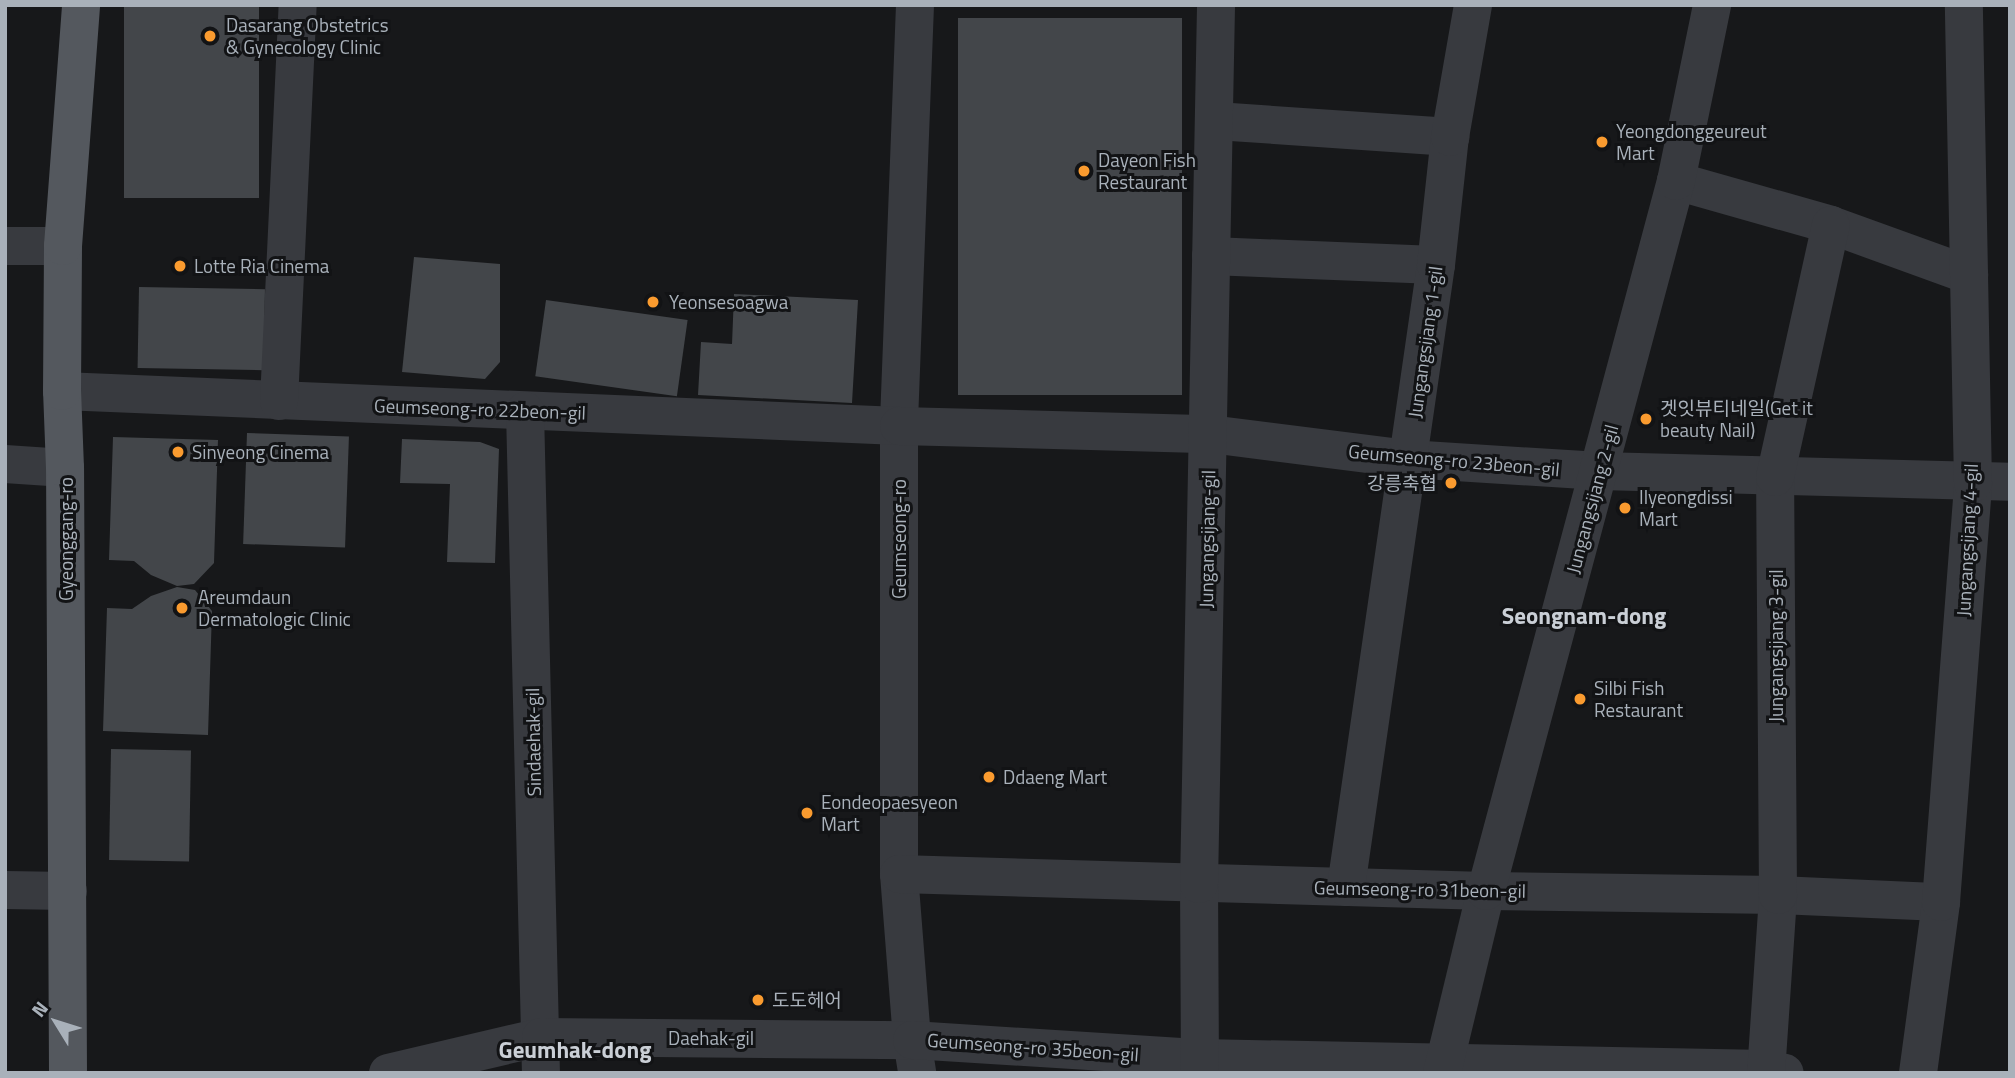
<!DOCTYPE html>
<html>
<head>
<meta charset="utf-8">
<style>
  body { margin:0 }
  #map { position:relative; width:2015px; height:1078px; overflow:hidden; background:#17181a; font-family:"Titillium Web","Noto Sans KR",sans-serif }
  div>[style] { position:absolute }
  .building>* { inset:0; background:#43464a; transform-origin:0 0 }
  .minor>* { height:38px; margin:-19px; padding:0 19px; transform-origin:19px; border-radius:19px; background:#383a3f }
  .major>* { height:38px; margin:-19px; padding:0 19px; transform-origin:19px; border-radius:19px; background:#54585e }
  .dots>* { width:19px; height:19px; translate:-50% -50%; box-sizing:border-box; border:4px solid #121315; border-radius:50% }
  span { translate:-50% -50%; white-space:nowrap; text-align:center; line-height:1.15; -webkit-text-stroke:6px #121315; paint-order:stroke }
  .poi-label { font-size:19px; color:#a9b1ba }
  .left { translate:0 -50%; text-align:left }
  .right { translate:-100% -50%; text-align:right }
  .street-label { font-size:19px; color:#a9b1ba }
  .quarter-label { font-size:23px; color:#cacfd6; font-weight:700 }
  .frame { position:absolute; inset:0; border:7px solid #a9b1ba; pointer-events:none }
  .north { position:absolute; left:21px; top:987px; width:70px; height:70px; -webkit-text-stroke:5px #121315; paint-order:stroke; rotate:308deg; font-size:19px; font-weight:700; line-height:28px; text-align:center; color:#a9b1ba }
  .north::after { content:''; display:block; margin:auto; width:24px; height:32px; background:#a9b1ba; clip-path:polygon(50% 0,100% 100%,50% 72%,0 100%) }
</style>
</head>
<body>
<div id="map">
  <div class="building">
    <div style="left:124px;top:5px;width:135px;height:193px"></div>
    <div style="left:958px;top:18px;width:224px;height:377px"></div>
    <div style="clip-path:polygon(414px 257px,500px 264px,500px 362px,485px 379px,402px 372px)"></div>
    <div style="left:139px;top:287px;width:126px;height:81px;rotate:1deg"></div>
    <div style="clip-path:polygon(734px 294px,858px 300px,852px 403px,698px 395px,701px 342px,732px 344px)"></div>
    <div style="left:546px;top:300px;width:143px;height:77px;rotate:8deg"></div>
    <div style="left:247px;top:433px;width:102px;height:111px;rotate:2deg"></div>
    <div style="clip-path:polygon(113px 437px,218px 440px,214px 563px,194px 584px,177px 586px,151px 575px,134px 561px,109px 560px)"></div>
    <div style="clip-path:polygon(402px 439px,480px 442px,499px 449px,495px 563px,447px 562px,450px 484px,400px 483px)"></div>
    <div style="clip-path:polygon(177px 587px,195px 590px,212px 611px,208px 735px,103px 731px,107px 608px,132px 609px,151px 596px)"></div>
    <div style="left:111px;top:749px;width:80px;height:111px;rotate:1deg"></div>
  </div>
  <div class="minor">
    <div style="left:915px;top:5px;width:421px;rotate:92.2deg"></div>
    <div style="left:899px;top:426px;width:448px;rotate:90deg"></div>
    <div style="left:899px;top:874px;width:167px;rotate:85.5deg"></div>
    <div style="left:912px;top:1040px;width:33px;rotate:81deg"></div>
    <div style="left:1216px;top:121px;width:235px;rotate:3.9deg"></div>
    <div style="left:1676px;top:181px;width:161px;rotate:15.8deg"></div>
    <div style="left:1831px;top:225px;width:147px;rotate:19.9deg"></div>
    <div style="left:5px;top:246px;width:58px"></div>
    <div style="left:1211px;top:256px;width:225px;rotate:2.3deg"></div>
    <div style="left:62px;top:391px;width:838px;rotate:2.39deg"></div>
    <div style="left:899px;top:426px;width:311px;rotate:1.5deg"></div>
    <div style="left:1210px;top:434px;width:200px;rotate:7.2deg"></div>
    <div style="left:1408px;top:459px;width:192px;rotate:3.6deg"></div>
    <div style="left:1600px;top:471px;width:410px;rotate:1.5deg"></div>
    <div style="left:279px;top:401px;width:396px;rotate:-87.3deg"></div>
    <div style="left:525px;top:411px;width:662px;rotate:88.62deg"></div>
    <div style="left:5px;top:464px;width:60px;rotate:3.8deg"></div>
    <div style="left:899px;top:874px;width:587px;rotate:1.66deg"></div>
    <div style="left:1486px;top:891px;width:292px;rotate:0.8deg"></div>
    <div style="left:1778px;top:895px;width:163px;rotate:2.5deg"></div>
    <div style="left:1346px;top:887px;width:628px;rotate:-81.77deg"></div>
    <div style="left:1436px;top:265px;width:129px;rotate:-83.8deg"></div>
    <div style="left:1450px;top:137px;width:134px;rotate:-80.1deg"></div>
    <div style="left:5px;top:890px;width:63px;rotate:0.9deg"></div>
    <div style="left:388px;top:1073px;width:157px;rotate:-13.2deg"></div>
    <div style="left:541px;top:1037px;width:371px;rotate:0.5deg"></div>
    <div style="left:912px;top:1040px;width:289px;rotate:3.6deg"></div>
    <div style="left:1200px;top:1058px;width:566px;rotate:1.11deg"></div>
    <div style="left:1766px;top:1069px;width:19px;rotate:12deg"></div>
    <div style="left:1200px;top:1073px;width:189px;rotate:-90.3deg"></div>
    <div style="left:1199px;top:884px;width:879px;rotate:-88.89deg"></div>
    <div style="left:1442px;top:1073px;width:187px;rotate:-76.4deg"></div>
    <div style="left:1486px;top:891px;width:735px;rotate:-75.02deg"></div>
    <div style="left:1676px;top:181px;width:180px;rotate:-78.4deg"></div>
    <div style="left:1766px;top:1073px;width:178px;rotate:-86.1deg"></div>
    <div style="left:1778px;top:895px;width:418px;rotate:-90.4deg"></div>
    <div style="left:1775px;top:477px;width:258px;rotate:-77.5deg"></div>
    <div style="left:1918px;top:1073px;width:173px;rotate:-82.3deg"></div>
    <div style="left:1941px;top:902px;width:420px;rotate:-85.6deg"></div>
    <div style="left:1973px;top:483px;width:478px;rotate:-91.1deg"></div>
  </div>
  <div class="major">
    <div style="left:68px;top:1073px;width:605px;rotate:-90.28deg"></div>
    <div style="left:65px;top:468px;width:77px;rotate:-92.2deg"></div>
    <div style="left:62px;top:391px;width:145px;rotate:-89.6deg"></div>
    <div style="left:63px;top:246px;width:242px;rotate:-85.7deg"></div>
  </div>
  <div class="dots">
    <div style="left:210px;top:36px;background:#fa9b2f"></div>
    <div style="left:1602px;top:142px;background:#fa9b2f"></div>
    <div style="left:1084px;top:171px;background:#fa9b2f"></div>
    <div style="left:180px;top:266px;background:#fa9b2f"></div>
    <div style="left:653px;top:302px;background:#fa9b2f"></div>
    <div style="left:1646px;top:419px;background:#fa9b2f"></div>
    <div style="left:178px;top:452px;background:#fa9b2f"></div>
    <div style="left:1451px;top:483px;background:#fa9b2f"></div>
    <div style="left:1625px;top:508px;background:#fa9b2f"></div>
    <div style="left:182px;top:608px;background:#fa9b2f"></div>
    <div style="left:1580px;top:699px;background:#fa9b2f"></div>
    <div style="left:989px;top:777px;background:#fa9b2f"></div>
    <div style="left:807px;top:813px;background:#fa9b2f"></div>
    <div style="left:758px;top:1000px;background:#fa9b2f"></div>
  </div>
  <div class="poi-label">
    <span class="left" style="left:226px;top:36px">Dasarang Obstetrics<br>&amp; Gynecology Clinic</span>
    <span class="left" style="left:1616px;top:142px">Yeongdonggeureut<br>Mart</span>
    <span class="left" style="left:1098px;top:171px">Dayeon Fish<br>Restaurant</span>
    <span class="left" style="left:194px;top:266px">Lotte Ria Cinema</span>
    <span class="left" style="left:669px;top:302px">Yeonsesoagwa</span>
    <span class="left" style="left:1660px;top:419px">겟잇뷰티네일(Get it<br>beauty Nail)</span>
    <span class="left" style="left:192px;top:452px">Sinyeong Cinema</span>
    <span class="right" style="left:1437px;top:483px">강릉축협</span>
    <span class="left" style="left:1639px;top:508px">Ilyeongdissi<br>Mart</span>
    <span class="left" style="left:198px;top:608px">Areumdaun<br>Dermatologic Clinic</span>
    <span class="left" style="left:1594px;top:699px">Silbi Fish<br>Restaurant</span>
    <span class="left" style="left:1003px;top:777px">Ddaeng Mart</span>
    <span class="left" style="left:821px;top:813px">Eondeopaesyeon<br>Mart</span>
    <span class="left" style="left:772px;top:1000px">도도헤어</span>
  </div>
  <div class="street-label">
    <span style="left:1425px;top:342px;rotate:-82deg">Jungangsijang 1-gil</span>
    <span style="left:480px;top:409px;rotate:2deg">Geumseong-ro 22beon-gil</span>
    <span style="left:1454px;top:460px;rotate:5deg">Geumseong-ro 23beon-gil</span>
    <span style="left:1592px;top:499px;rotate:-75deg">Jungangsijang 2-gil</span>
    <span style="left:66px;top:539px;rotate:-90deg">Gyeonggang-ro</span>
    <span style="left:899px;top:539px;rotate:-90deg">Geumseong-ro</span>
    <span style="left:1207px;top:539px;rotate:-89deg">Jungangsijang-gil</span>
    <span style="left:1967px;top:540px;rotate:-87deg">Jungangsijang 4-gil</span>
    <span style="left:1776px;top:646px;rotate:-90deg">Jungangsijang 3-gil</span>
    <span style="left:533px;top:742px;rotate:-91deg">Sindaehak-gil</span>
    <span style="left:1420px;top:889px;rotate:1deg">Geumseong-ro 31beon-gil</span>
    <span style="left:711px;top:1038px">Daehak-gil</span>
    <span style="left:1033px;top:1047px;rotate:4deg">Geumseong-ro 35beon-gil</span>
  </div>
  <div class="quarter-label">
    <span style="left:1584px;top:616px">Seongnam-dong</span>
    <span style="left:575px;top:1050px">Geumhak-dong</span>
  </div>
  <div class="frame"></div>
  <div class="north">N</div>
</div>
</body>
</html>
